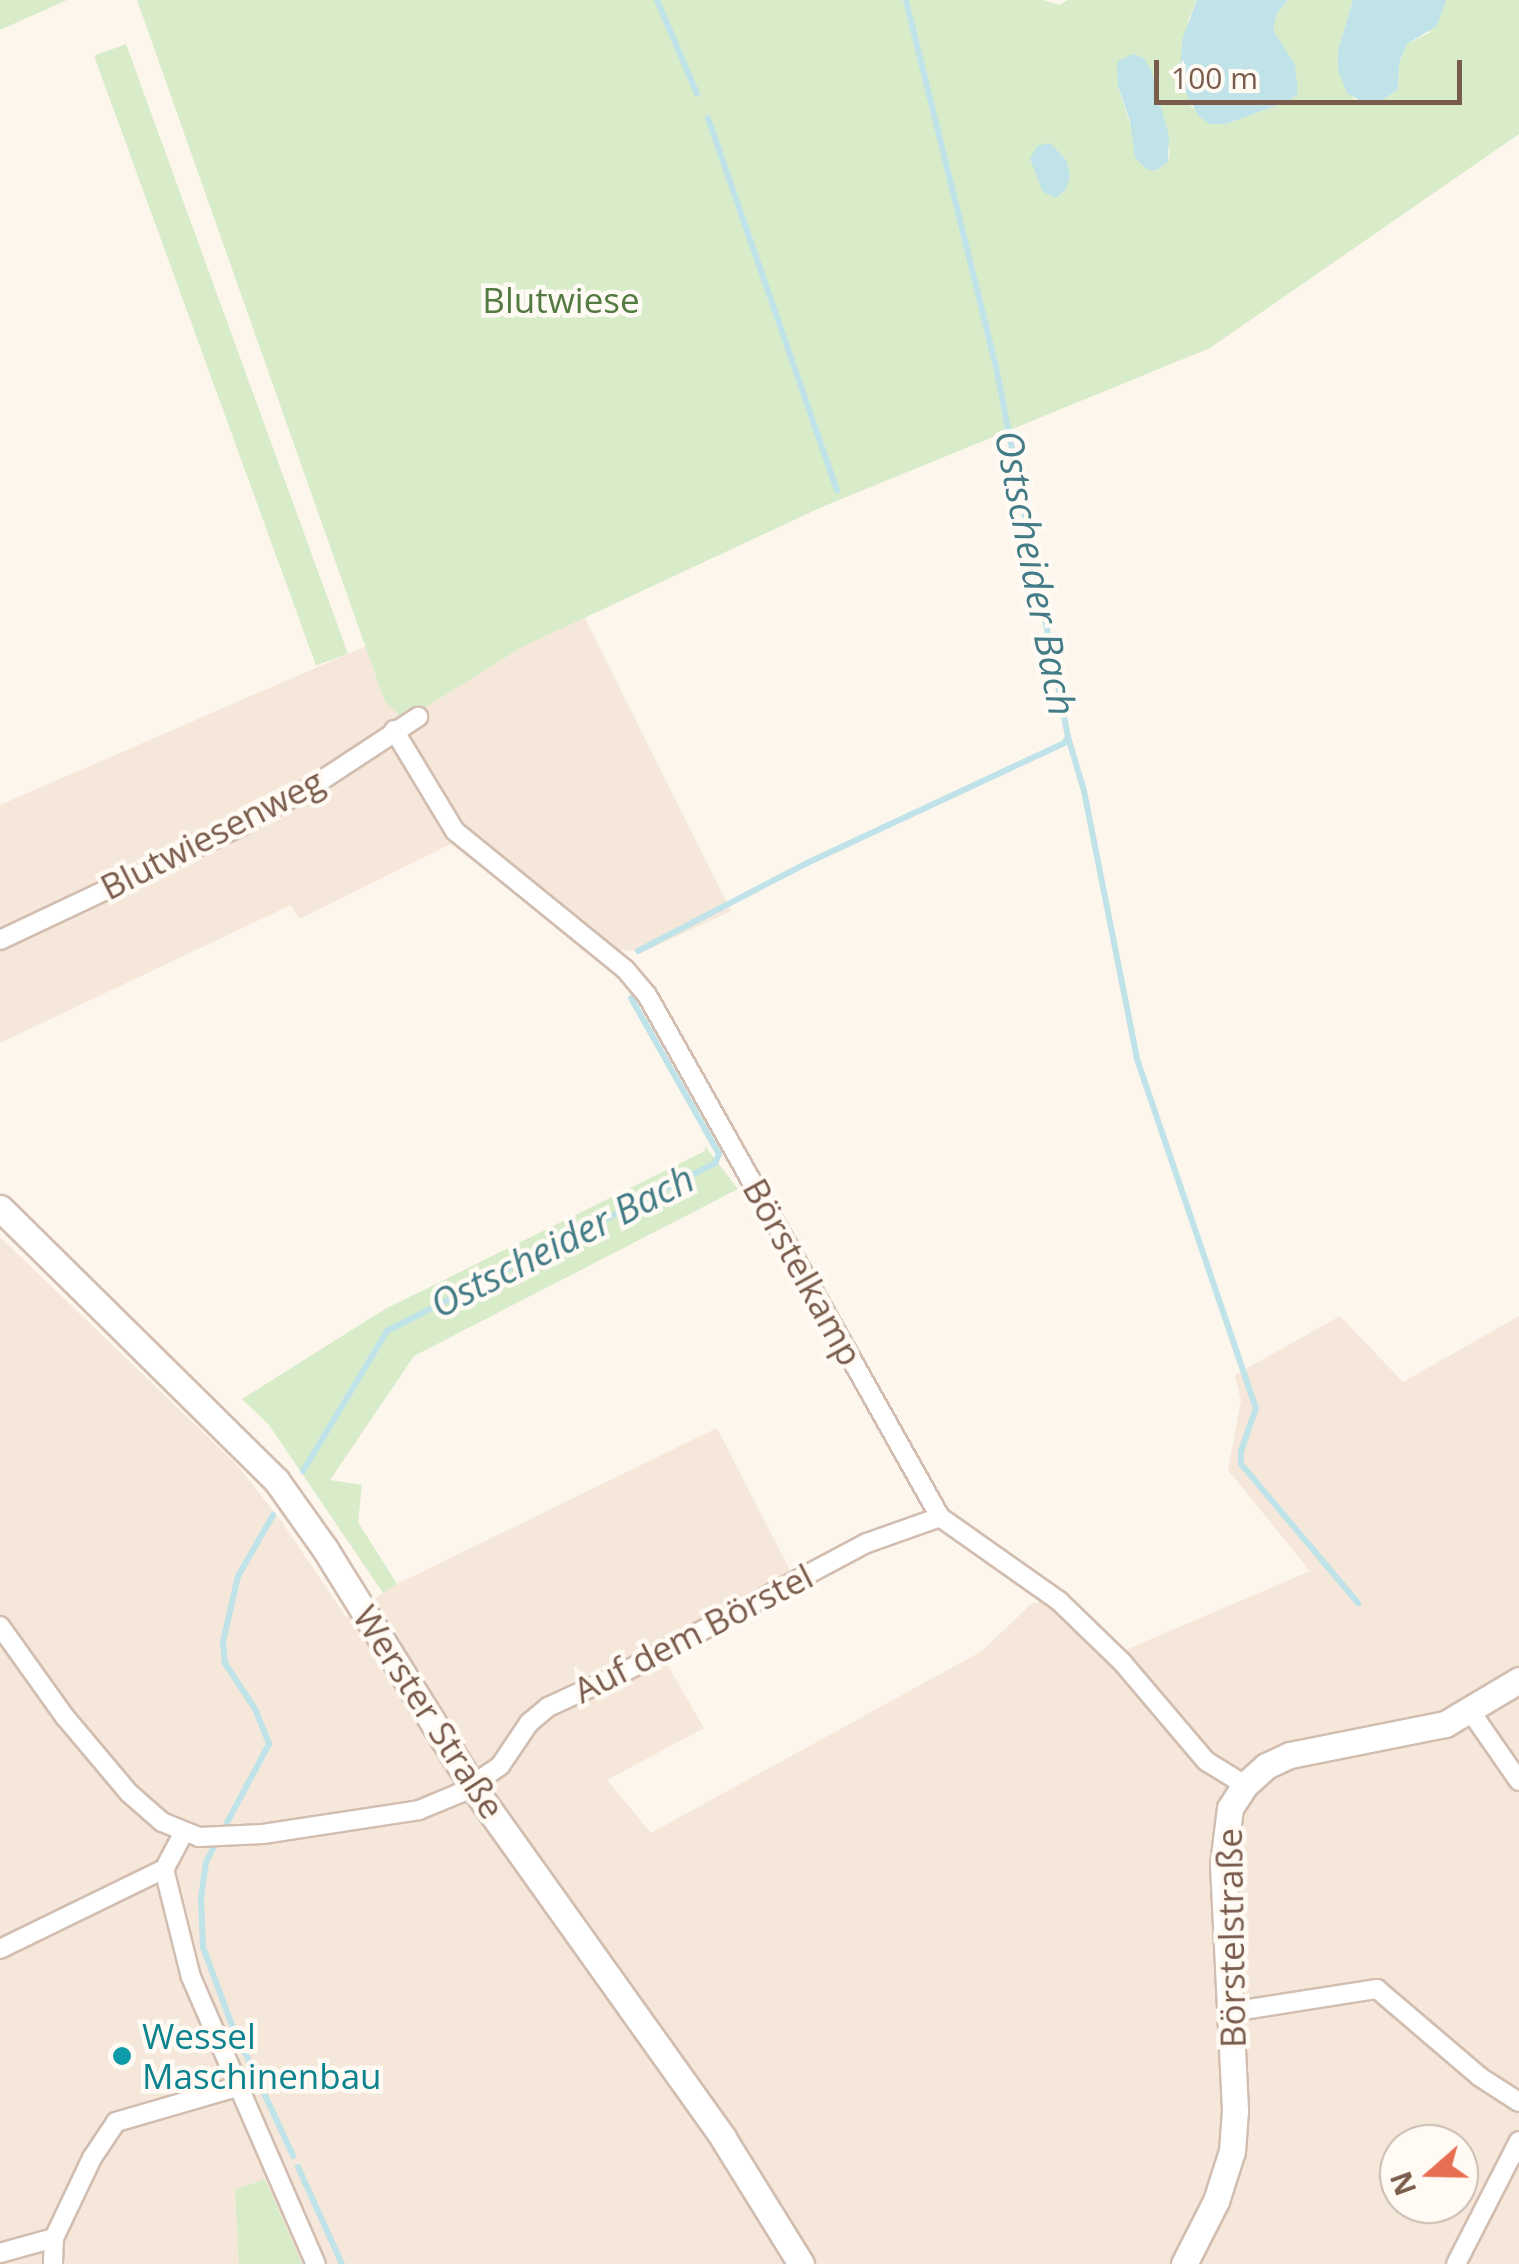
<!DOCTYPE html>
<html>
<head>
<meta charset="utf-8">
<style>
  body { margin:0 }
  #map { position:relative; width:1519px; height:2264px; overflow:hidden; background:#fdf6ec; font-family:"Open Sans",sans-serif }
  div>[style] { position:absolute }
  .residential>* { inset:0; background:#f5e8da }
  .green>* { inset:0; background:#d8ecc9; transform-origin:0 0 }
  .water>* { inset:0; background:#bfe3e8 }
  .stream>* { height:6px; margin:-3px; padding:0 3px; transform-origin:3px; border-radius:3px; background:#bfe3e8 }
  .roads { filter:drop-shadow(2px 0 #d1beb0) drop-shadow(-2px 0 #d1beb0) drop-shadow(0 2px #d1beb0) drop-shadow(0 -2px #d1beb0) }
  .street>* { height:18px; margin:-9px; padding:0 9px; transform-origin:9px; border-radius:9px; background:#fff }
  .secondary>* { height:25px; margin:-12.5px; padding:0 12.5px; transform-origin:12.5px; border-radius:12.5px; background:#fff }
  .dots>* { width:28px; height:28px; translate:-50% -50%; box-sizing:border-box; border:5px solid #fffaf3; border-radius:50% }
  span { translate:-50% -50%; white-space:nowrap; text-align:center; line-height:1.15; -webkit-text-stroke:9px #fffaf3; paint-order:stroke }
  .park-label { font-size:35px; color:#537a41 }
  .street-label { font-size:35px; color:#7a5c4d }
  .culture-label { font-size:35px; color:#0d838f }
  .left { translate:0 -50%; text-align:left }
  .water-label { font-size:38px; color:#437c86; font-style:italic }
  .north { position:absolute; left:1379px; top:2124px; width:100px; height:100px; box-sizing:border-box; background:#fffaf3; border:2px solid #cabbb1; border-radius:50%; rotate:250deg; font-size:28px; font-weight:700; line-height:40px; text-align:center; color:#7a5c4d }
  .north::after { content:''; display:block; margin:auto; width:35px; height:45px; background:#e76f51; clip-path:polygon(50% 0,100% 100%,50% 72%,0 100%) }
  .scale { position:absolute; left:1154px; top:60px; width:308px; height:45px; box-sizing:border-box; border:5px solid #7a5c4d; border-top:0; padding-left:12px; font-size:30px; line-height:35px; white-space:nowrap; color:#7a5c4d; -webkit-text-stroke:8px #fffaf3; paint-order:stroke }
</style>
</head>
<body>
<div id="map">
  <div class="residential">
    <div style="clip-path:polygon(585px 618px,731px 911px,643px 952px,581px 946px,451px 844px,299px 919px,291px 905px,0 1043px,0 805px,366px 646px,385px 702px)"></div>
    <div style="clip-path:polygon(evenodd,0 1237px,238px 1466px,282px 1522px,346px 1617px,397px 1584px,717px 1428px,799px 1588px,664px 1659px,704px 1728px,607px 1780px,651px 1833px,982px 1651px,1031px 1604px,1060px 1598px,1118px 1653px,1310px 1571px,1228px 1470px,1241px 1401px,1235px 1375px,1340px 1316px,1403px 1382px,1519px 1316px,1519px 2264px,0 2264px,0 1237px,1399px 2144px,1459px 2144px,1459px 2204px,1399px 2204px,1399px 2144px)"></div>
  </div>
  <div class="green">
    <div style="clip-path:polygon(0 0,67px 0,0 30px)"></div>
    <div style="clip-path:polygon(evenodd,137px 0,1043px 0,1059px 5px,1068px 0,1197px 0,1188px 21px,1189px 104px,1209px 124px,1226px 124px,1289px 101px,1298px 94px,1286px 53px,1273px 30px,1277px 12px,1288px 0,1353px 0,1338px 51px,1338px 70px,1354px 99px,1376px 104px,1398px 90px,1399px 63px,1407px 44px,1429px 33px,1446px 0,1519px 0,1519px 134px,1210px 348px,822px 507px,522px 647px,405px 720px,385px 702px,137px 0,1118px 86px,1156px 86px,1170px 151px,1168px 162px,1157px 170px,1133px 133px,1118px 86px)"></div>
    <div style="left:126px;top:44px;width:649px;height:34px;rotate:70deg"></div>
    <div style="clip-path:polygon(705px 1146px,738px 1189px,414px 1356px,330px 1480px,362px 1485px,358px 1522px,397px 1584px,383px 1593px,269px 1425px,242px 1399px,385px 1309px,705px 1151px)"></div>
    <div style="clip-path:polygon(265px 2179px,302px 2264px,239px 2264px,235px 2190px)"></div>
  </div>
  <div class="water">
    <div style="clip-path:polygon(1197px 0,1288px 0,1277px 13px,1273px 30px,1295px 65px,1298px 94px,1289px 101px,1226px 124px,1209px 124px,1198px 115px,1181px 84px,1180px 67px,1183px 37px)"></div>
    <div style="clip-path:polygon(1353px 0,1446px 0,1437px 26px,1407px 44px,1399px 63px,1398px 90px,1376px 104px,1364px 103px,1347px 93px,1338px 70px,1338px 51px)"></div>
    <div style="clip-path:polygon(1133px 54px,1144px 58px,1151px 70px,1169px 136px,1168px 162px,1157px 170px,1147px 170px,1135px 157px,1130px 121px,1118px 86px,1117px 62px)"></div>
    <div style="clip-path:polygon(1050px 143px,1066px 160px,1070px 175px,1066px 189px,1056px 198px,1043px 192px,1030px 159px,1037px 146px)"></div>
  </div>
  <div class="stream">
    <div style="left:657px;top:0;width:102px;rotate:66.9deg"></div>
    <div style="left:708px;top:118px;width:394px;rotate:70.9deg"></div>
    <div style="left:1068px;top:737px;width:56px;rotate:73.5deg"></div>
    <div style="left:1084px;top:791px;width:273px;rotate:78.8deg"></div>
    <div style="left:1137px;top:1059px;width:369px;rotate:71.2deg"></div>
    <div style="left:1256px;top:1408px;width:46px;rotate:109.2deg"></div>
    <div style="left:1241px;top:1451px;width:13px;rotate:90deg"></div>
    <div style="left:1241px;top:1464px;width:182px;rotate:49.9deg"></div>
    <div style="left:638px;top:951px;width:191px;rotate:-27.5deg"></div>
    <div style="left:807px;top:863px;width:284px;rotate:-25deg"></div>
    <div style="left:1064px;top:743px;width:7px;rotate:-56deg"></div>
    <div style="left:1068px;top:737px;width:381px;rotate:-101deg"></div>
    <div style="left:995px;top:363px;width:374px;rotate:-103.8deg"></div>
    <div style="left:303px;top:1471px;width:163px;rotate:-59deg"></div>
    <div style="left:387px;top:1331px;width:369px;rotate:-27.1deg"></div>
    <div style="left:715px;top:1163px;width:10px;rotate:-66deg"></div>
    <div style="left:719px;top:1154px;width:179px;rotate:-119.4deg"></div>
    <div style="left:273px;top:1515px;width:70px;rotate:119.8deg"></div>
    <div style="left:238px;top:1576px;width:68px;rotate:102.8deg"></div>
    <div style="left:223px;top:1642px;width:21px;rotate:85deg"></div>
    <div style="left:225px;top:1663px;width:55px;rotate:56.9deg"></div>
    <div style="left:255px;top:1709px;width:38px;rotate:68deg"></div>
    <div style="left:269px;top:1744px;width:134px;rotate:118.1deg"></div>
    <div style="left:206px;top:1862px;width:36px;rotate:98deg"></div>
    <div style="left:201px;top:1898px;width:49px;rotate:87.7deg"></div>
    <div style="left:203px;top:1947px;width:78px;rotate:69.7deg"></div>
    <div style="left:230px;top:2020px;width:150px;rotate:65.1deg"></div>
    <div style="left:298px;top:2167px;width:107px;rotate:65.6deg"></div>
  </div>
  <div class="roads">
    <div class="street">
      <div style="left:394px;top:730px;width:118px;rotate:58.9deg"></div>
      <div style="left:455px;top:831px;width:219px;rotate:39.1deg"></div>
      <div style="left:625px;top:969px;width:34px;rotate:50deg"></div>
      <div style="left:647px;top:995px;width:599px;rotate:60.69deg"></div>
      <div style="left:940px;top:1517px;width:146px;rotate:35.2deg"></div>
      <div style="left:1059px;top:1601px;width:88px;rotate:44.1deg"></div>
      <div style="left:1122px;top:1662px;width:130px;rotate:49.7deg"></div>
      <div style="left:1206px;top:1761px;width:46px;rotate:31.6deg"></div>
      <div style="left:0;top:940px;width:264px;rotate:-25.3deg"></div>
      <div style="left:239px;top:827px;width:85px;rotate:-29deg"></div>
      <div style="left:313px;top:786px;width:126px;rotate:-33.3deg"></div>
      <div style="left:0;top:1626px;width:112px;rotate:54.5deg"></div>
      <div style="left:65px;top:1717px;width:99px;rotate:49.9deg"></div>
      <div style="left:129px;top:1793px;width:44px;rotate:41.3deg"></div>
      <div style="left:162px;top:1822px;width:40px;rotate:22deg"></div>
      <div style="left:199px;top:1837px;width:64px;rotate:-2.7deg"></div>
      <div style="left:263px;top:1834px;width:158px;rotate:-8.7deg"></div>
      <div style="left:419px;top:1810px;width:44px;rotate:-22.5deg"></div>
      <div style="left:460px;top:1793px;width:48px;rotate:-34deg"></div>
      <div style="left:500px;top:1766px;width:52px;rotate:-56deg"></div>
      <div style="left:529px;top:1723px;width:25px;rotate:-40deg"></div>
      <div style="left:548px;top:1707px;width:84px;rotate:-24.7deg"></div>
      <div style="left:624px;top:1672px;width:275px;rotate:-28deg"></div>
      <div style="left:867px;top:1543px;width:77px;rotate:-19.6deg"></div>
      <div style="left:1471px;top:1712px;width:84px;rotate:55.2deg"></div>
      <div style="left:183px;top:1834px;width:40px;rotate:118deg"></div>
      <div style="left:164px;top:1869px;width:111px;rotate:76deg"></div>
      <div style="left:191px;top:1977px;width:313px;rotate:66.5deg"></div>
      <div style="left:0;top:1949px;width:182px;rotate:-26deg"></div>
      <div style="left:1230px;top:2012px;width:149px;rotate:-8.9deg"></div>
      <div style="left:1377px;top:1989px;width:135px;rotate:40.5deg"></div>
      <div style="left:1480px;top:2077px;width:46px;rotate:32.7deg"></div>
      <div style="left:0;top:2253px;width:56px;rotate:-15.5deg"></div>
      <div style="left:54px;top:2238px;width:89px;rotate:-64.6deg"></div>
      <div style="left:92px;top:2158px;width:43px;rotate:-56.3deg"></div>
      <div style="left:116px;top:2122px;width:129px;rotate:-16.2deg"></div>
      <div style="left:53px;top:2264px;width:26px;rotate:-88deg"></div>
      <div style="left:1456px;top:2264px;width:138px;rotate:-62.9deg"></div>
    </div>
    <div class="secondary">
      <div style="left:0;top:1208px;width:388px;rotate:44.6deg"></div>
      <div style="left:276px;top:1480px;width:85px;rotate:54.6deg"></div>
      <div style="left:325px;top:1549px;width:280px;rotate:58.1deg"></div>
      <div style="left:473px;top:1787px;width:431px;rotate:54.5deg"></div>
      <div style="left:723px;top:2138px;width:148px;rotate:58.2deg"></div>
      <div style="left:1184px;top:2264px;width:71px;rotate:-63.1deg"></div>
      <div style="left:1216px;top:2201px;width:52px;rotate:-72.3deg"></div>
      <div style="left:1232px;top:2151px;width:41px;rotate:-85.8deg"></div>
      <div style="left:1235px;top:2110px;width:246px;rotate:-92.8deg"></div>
      <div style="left:1223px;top:1864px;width:56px;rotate:-82.9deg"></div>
      <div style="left:1230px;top:1808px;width:27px;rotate:-57deg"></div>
      <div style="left:1245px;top:1785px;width:28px;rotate:-42deg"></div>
      <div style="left:1266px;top:1766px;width:26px;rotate:-25deg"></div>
      <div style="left:1290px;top:1755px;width:158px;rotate:-11.3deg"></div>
      <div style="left:1445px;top:1724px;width:86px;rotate:-30.7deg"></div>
    </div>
  </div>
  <div class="dots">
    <div style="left:122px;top:2056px;background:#0f9aa8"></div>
  </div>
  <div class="park-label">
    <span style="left:561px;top:300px">Blutwiese</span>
  </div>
  <div class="street-label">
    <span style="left:212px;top:834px;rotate:-27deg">Blutwiesenweg</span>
    <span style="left:803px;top:1272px;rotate:61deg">Börstelkamp</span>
    <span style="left:693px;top:1633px;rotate:-27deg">Auf dem Börstel</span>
    <span style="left:429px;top:1712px;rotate:57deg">Werster Straße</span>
    <span style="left:1231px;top:1938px;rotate:-91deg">Börstelstraße</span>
  </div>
  <div class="culture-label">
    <span class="left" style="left:142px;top:2056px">Wessel<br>Maschinenbau</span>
  </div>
  <div class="water-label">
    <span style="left:1036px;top:573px;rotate:79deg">Ostscheider Bach</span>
    <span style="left:562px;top:1241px;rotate:-27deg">Ostscheider Bach</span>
  </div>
  <div class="north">N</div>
  <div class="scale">100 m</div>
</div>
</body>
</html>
